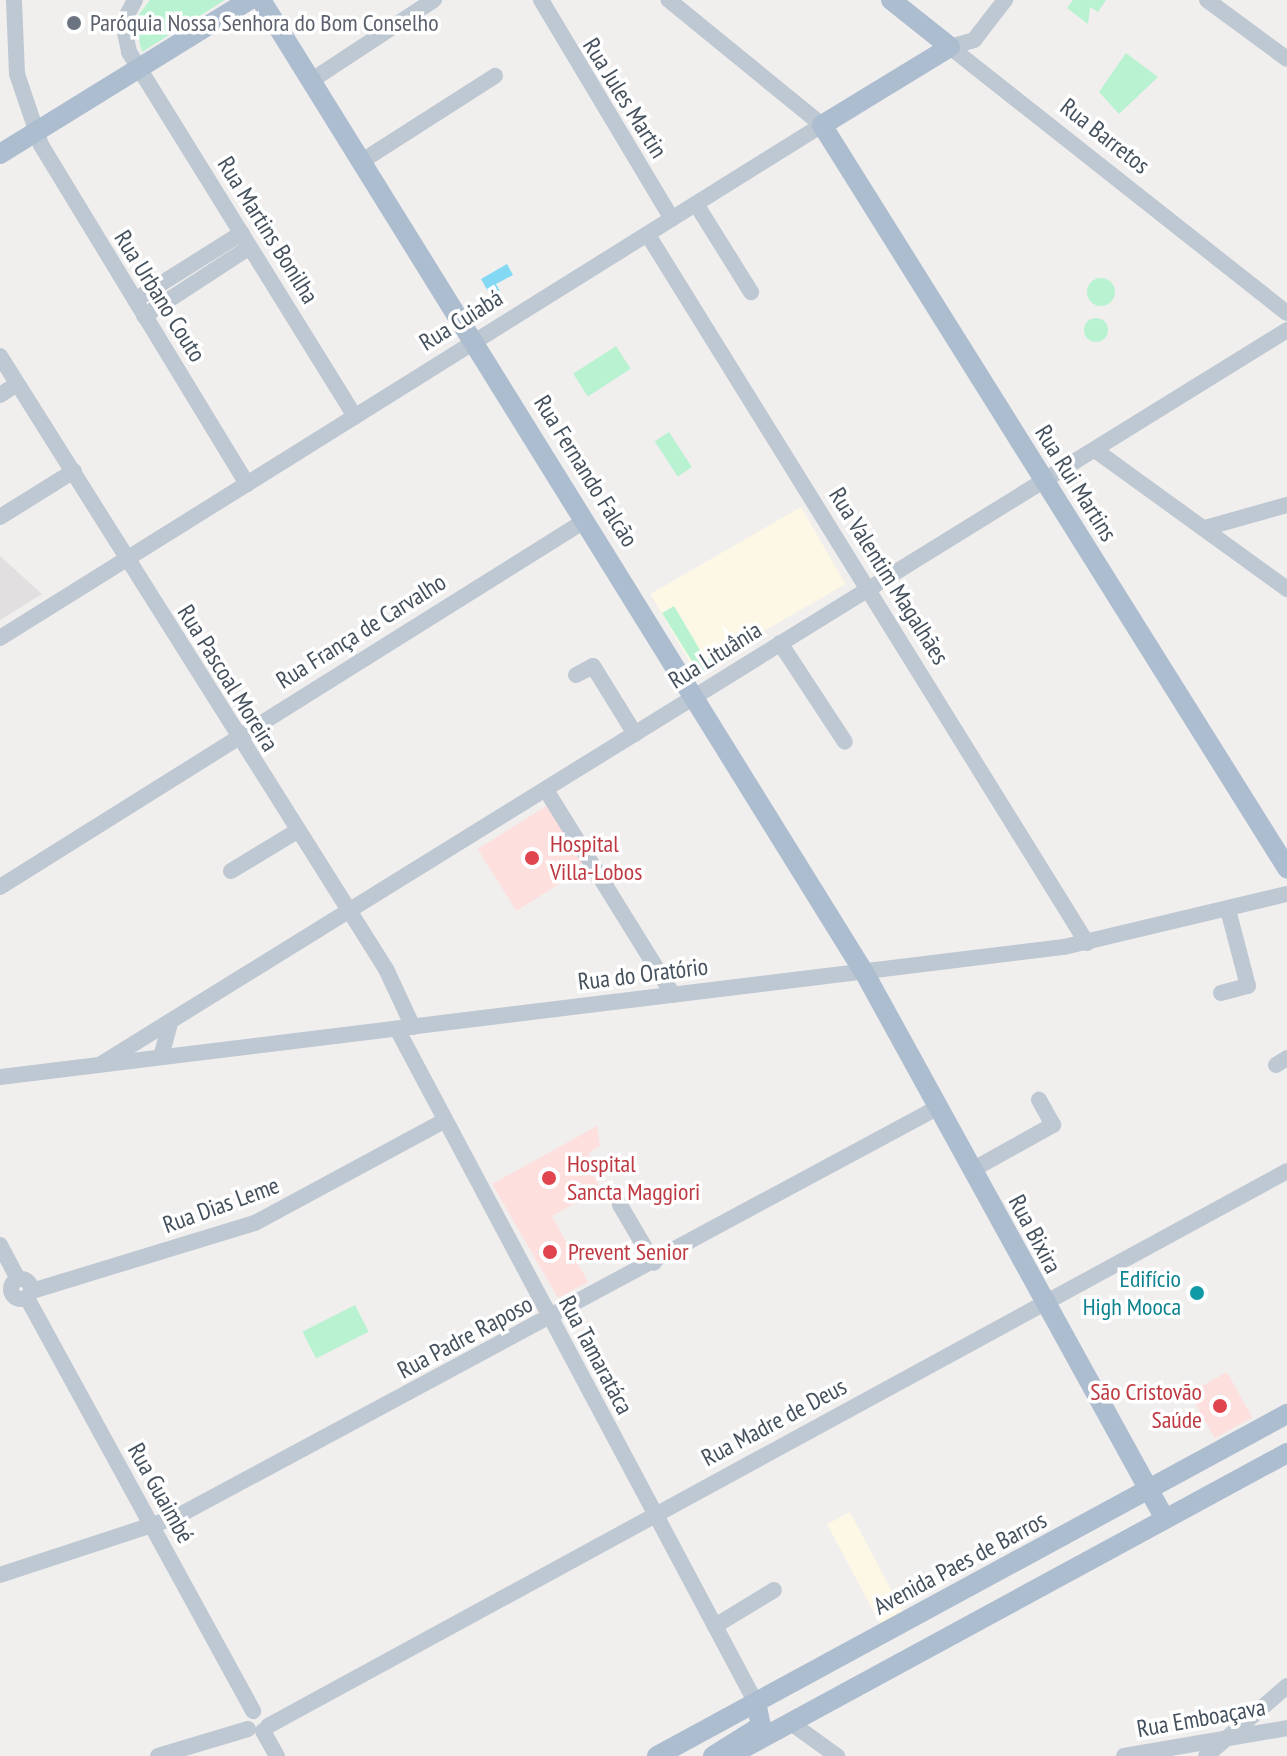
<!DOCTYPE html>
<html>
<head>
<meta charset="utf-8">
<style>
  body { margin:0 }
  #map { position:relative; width:1287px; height:1756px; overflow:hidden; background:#f1eeee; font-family:"PT Sans Narrow",sans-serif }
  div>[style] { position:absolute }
  .commercial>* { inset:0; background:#fdf7e6; transform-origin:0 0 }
  .education>* { inset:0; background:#e2dfe0 }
  .medical>* { inset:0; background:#fde0dd; transform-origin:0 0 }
  .green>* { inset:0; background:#b9f2d1; transform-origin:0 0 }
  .round { border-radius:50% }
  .water>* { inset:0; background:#83d8f3 }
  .minor>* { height:16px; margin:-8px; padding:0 8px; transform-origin:8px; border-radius:8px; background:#bec8d2 }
  .minor>.ring { margin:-8px; padding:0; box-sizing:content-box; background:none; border:16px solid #bec8d2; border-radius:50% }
  .major>* { height:20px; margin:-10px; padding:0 10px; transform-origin:10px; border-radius:10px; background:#acbdd0 }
  .dots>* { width:22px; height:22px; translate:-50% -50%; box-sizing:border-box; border:4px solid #fff; border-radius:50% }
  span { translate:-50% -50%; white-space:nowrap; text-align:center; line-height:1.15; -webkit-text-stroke:7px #fff; paint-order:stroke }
  .worship-label { font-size:24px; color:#5b616d }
  .left { translate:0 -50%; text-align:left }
  .street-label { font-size:24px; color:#45515d }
  .health-label { font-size:24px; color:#be3a42 }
  .right { translate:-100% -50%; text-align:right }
  .culture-label { font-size:24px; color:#0d838f }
</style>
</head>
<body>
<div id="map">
  <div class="commercial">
    <div style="left:801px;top:507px;width:89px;height:174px;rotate:60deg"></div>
    <div style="left:850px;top:1512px;width:114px;height:26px;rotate:62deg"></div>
  </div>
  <div class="education">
    <div style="clip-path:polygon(0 556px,42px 594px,0 620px)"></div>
  </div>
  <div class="medical">
    <div style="left:548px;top:805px;width:73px;height:83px;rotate:58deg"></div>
    <div style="clip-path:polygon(597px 1126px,600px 1146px,589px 1153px,589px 1164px,601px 1189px,552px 1216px,588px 1282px,558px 1298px,492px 1184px)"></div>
    <div style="left:1227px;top:1372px;width:52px;height:43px;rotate:61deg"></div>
  </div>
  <div class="green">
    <div style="clip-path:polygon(150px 0,225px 0,142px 52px,134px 21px)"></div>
    <div style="clip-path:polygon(1073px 0,1106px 0,1098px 12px,1090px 7px,1088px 24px,1067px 8px)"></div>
    <div style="clip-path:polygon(1126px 53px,1158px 77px,1119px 114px,1099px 92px)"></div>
    <div class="round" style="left:1087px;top:278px;width:28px;height:28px"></div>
    <div class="round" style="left:1084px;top:318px;width:24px;height:24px"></div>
    <div style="left:616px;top:346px;width:27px;height:51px;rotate:57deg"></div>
    <div style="left:669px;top:432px;width:42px;height:17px;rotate:57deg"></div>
    <div style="clip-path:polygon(674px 606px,706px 660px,738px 641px,743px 649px,701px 676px,662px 613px)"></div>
    <div style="left:355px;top:1305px;width:30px;height:59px;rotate:63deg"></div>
  </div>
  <div class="water">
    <div style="clip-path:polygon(507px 264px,513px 275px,496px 284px,503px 297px,494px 302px,481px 279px)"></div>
  </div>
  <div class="minor">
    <div style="left:14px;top:0;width:74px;rotate:87.7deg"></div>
    <div style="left:17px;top:74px;width:75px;rotate:71.3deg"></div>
    <div style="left:41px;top:145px;width:397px;rotate:58.7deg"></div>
    <div style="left:135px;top:0;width:26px;rotate:118deg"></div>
    <div style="left:123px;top:23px;width:30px;rotate:78deg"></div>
    <div style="left:129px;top:52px;width:429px;rotate:58.2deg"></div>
    <div style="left:541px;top:0;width:255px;rotate:59.1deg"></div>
    <div style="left:1207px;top:0;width:99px;rotate:36.4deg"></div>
    <div style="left:950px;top:47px;width:429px;rotate:38.3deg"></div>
    <div style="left:950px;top:47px;width:25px;rotate:-16deg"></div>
    <div style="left:974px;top:40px;width:51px;rotate:-52.2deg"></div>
    <div style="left:312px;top:80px;width:146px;rotate:-33.3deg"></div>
    <div style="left:362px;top:161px;width:158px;rotate:-32.6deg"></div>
    <div style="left:696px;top:204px;width:104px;rotate:58deg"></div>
    <div style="left:648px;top:235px;width:833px;rotate:58.2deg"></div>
    <div style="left:135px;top:300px;width:126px;rotate:-32.1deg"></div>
    <div style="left:144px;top:316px;width:126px;rotate:-33.1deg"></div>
    <div style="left:0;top:356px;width:724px;rotate:57.8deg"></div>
    <div style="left:386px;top:969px;width:64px;rotate:65deg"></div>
    <div style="left:0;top:395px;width:20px;rotate:-33deg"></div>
    <div style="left:1095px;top:450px;width:237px;rotate:35.9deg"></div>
    <div style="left:0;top:517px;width:87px;rotate:-31.9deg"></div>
    <div style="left:1205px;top:528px;width:85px;rotate:-15.7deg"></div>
    <div style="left:0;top:638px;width:969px;rotate:-31.97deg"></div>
    <div style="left:822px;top:125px;width:198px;rotate:-140.8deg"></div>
    <div style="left:780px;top:643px;width:118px;rotate:56.7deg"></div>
    <div style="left:576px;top:675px;width:19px;rotate:-28deg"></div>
    <div style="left:593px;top:666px;width:80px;rotate:58.3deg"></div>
    <div style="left:546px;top:790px;width:241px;rotate:58.2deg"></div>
    <div style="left:231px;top:871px;width:77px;rotate:-31.2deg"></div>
    <div style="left:0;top:887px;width:691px;rotate:-32.06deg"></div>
    <div style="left:1221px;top:993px;width:28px;rotate:-15deg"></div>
    <div style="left:1248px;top:986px;width:79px;rotate:-104.7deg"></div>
    <div style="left:397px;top:1029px;width:764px;rotate:61.96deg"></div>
    <div style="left:161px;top:1057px;width:35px;rotate:-75deg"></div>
    <div style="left:101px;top:1064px;width:1395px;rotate:-31.75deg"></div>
    <div style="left:1276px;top:1065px;width:13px;rotate:-32deg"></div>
    <div style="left:0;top:1077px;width:1072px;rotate:-6.97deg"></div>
    <div style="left:1064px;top:947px;width:229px;rotate:-13.4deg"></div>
    <div style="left:972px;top:1170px;width:93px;rotate:-29.1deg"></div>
    <div style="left:1053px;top:1125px;width:29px;rotate:-119deg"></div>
    <div style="left:620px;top:1205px;width:67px;rotate:59.6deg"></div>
    <div style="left:0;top:1245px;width:38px;rotate:62deg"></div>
    <div class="ring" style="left:11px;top:1279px;width:4px;height:4px"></div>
    <div style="left:32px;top:1291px;width:233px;rotate:-17deg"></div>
    <div style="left:255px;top:1223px;width:213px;rotate:-28.4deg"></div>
    <div style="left:27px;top:1298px;width:471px;rotate:61.3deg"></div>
    <div style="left:0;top:1575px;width:185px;rotate:-18.2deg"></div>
    <div style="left:176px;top:1517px;width:864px;rotate:-28.26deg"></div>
    <div style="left:715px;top:1626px;width:69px;rotate:-31.4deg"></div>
    <div style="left:791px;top:1723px;width:57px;rotate:35.7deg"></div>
    <div style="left:268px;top:1726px;width:1160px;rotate:-28.57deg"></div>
    <div style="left:263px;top:1731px;width:29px;rotate:61deg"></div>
    <div style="left:158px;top:1756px;width:94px;rotate:-16.7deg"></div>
    <div style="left:1124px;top:1756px;width:165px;rotate:-9.7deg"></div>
    <div style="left:1206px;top:1756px;width:107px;rotate:-40.8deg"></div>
  </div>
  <div class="major">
    <div style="left:261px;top:0;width:1144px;rotate:58.19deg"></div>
    <div style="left:864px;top:972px;width:624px;rotate:61.18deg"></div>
    <div style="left:891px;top:0;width:75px;rotate:38.5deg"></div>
    <div style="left:950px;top:47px;width:150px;rotate:148.6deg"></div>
    <div style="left:822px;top:125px;width:877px;rotate:57.96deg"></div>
    <div style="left:0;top:154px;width:293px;rotate:-31.7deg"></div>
    <div style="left:657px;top:1756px;width:717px;rotate:-28.5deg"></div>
    <div style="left:713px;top:1756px;width:57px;rotate:-32deg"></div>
    <div style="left:761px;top:1726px;width:24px;rotate:-102deg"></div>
    <div style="left:729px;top:1756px;width:635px;rotate:-28.5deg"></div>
  </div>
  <div class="dots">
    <div style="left:74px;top:23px;background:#6b7280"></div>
    <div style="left:532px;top:858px;background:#e0444e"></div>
    <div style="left:549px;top:1178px;background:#e0444e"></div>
    <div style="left:550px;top:1252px;background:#e0444e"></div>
    <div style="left:1197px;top:1293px;background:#0f9aa8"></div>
    <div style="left:1220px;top:1406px;background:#e0444e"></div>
  </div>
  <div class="worship-label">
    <span class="left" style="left:90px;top:23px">Paróquia Nossa Senhora do Bom Conselho</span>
  </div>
  <div class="street-label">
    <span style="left:625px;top:98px;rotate:58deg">Rua Jules Martin</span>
    <span style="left:1105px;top:136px;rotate:38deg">Rua Barretos</span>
    <span style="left:268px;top:230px;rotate:58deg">Rua Martins Bonilha</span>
    <span style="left:160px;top:296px;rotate:58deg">Rua Urbano Couto</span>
    <span style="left:461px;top:320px;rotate:-32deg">Rua Cuiabá</span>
    <span style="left:586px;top:471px;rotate:58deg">Rua Fernando Falcão</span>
    <span style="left:1076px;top:483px;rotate:58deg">Rua Rui Martins</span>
    <span style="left:889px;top:576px;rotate:58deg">Rua Valentim Magalhães</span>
    <span style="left:361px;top:631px;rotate:-32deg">Rua França de Carvalho</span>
    <span style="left:715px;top:655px;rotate:-32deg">Rua Lituânia</span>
    <span style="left:228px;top:678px;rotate:58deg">Rua Pascoal Moreira</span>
    <span style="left:643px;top:974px;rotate:-7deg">Rua do Oratório</span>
    <span style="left:221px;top:1205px;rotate:-20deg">Rua Dias Leme</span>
    <span style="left:1035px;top:1234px;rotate:62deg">Rua Bixira</span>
    <span style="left:465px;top:1337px;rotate:-28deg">Rua Padre Raposo</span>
    <span style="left:596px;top:1355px;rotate:62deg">Rua Tamaratáca</span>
    <span style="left:774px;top:1422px;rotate:-28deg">Rua Madre de Deus</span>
    <span style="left:161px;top:1493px;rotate:61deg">Rua Guaimbé</span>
    <span style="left:960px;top:1563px;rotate:-28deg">Avenida Paes de Barros</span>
    <span style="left:1201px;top:1718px;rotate:-10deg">Rua Emboaçava</span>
  </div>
  <div class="health-label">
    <span class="left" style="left:550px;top:858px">Hospital<br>Villa-Lobos</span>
    <span class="left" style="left:567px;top:1178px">Hospital<br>Sancta Maggiori</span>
    <span class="left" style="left:568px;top:1252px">Prevent Senior</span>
    <span class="right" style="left:1202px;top:1406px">São Cristovão<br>Saúde</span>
  </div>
  <div class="culture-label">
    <span class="right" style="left:1181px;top:1293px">Edifício<br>High Mooca</span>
  </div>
</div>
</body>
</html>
